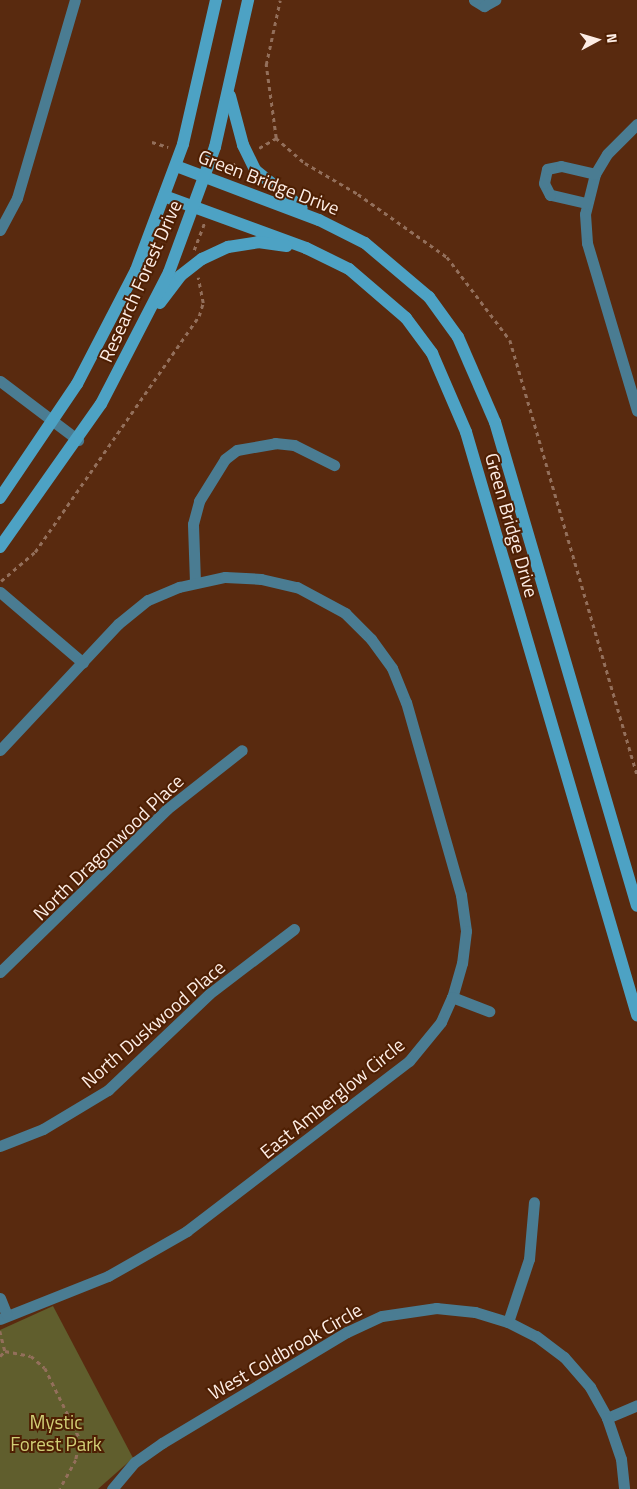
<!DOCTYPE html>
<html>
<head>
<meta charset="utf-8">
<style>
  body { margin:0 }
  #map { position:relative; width:637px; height:1489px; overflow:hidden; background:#592a0f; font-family:"Titillium Web",sans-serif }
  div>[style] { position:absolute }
  .green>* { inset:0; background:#605e2d }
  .path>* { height:2.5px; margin-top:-1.25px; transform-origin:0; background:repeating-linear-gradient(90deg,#936f5b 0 4px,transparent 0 8px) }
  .street>* { height:11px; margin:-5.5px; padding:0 5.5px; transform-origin:5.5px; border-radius:5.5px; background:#4a7c92 }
  .secondary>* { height:12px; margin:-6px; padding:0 6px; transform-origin:6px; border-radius:6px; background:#4da2c4 }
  span { translate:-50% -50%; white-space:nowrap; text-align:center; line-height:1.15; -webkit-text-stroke:4px #4e1f03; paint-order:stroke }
  .street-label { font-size:19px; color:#fdede5 }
  .park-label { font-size:19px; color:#d1cf76 }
  .north { position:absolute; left:572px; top:15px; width:50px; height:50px; -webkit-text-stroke:4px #4e1f03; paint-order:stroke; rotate:84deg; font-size:14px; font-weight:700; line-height:20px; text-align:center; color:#fdede5 }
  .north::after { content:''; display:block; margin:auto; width:18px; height:22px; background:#fdede5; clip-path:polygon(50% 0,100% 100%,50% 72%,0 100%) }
</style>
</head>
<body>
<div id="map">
  <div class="green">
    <div style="clip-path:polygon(53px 1306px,133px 1458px,98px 1489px,0 1489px,0 1330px)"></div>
  </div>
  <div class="path">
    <div style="left:276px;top:138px;width:38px;rotate:41deg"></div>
    <div style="left:305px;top:163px;width:61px;rotate:30.3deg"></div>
    <div style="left:358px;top:194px;width:109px;rotate:35.3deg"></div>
    <div style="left:447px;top:257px;width:104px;rotate:52.8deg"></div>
    <div style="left:510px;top:340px;width:453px;rotate:73.7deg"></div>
    <div style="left:152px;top:142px;width:17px;rotate:17deg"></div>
    <div style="left:259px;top:148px;width:20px;rotate:-30deg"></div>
    <div style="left:276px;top:138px;width:74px;rotate:-97.8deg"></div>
    <div style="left:266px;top:65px;width:66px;rotate:-77.8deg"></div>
    <div style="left:226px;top:171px;width:14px;rotate:-39deg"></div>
    <div style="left:194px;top:250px;width:30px;rotate:-69deg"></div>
    <div style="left:1px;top:581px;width:45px;rotate:-40.5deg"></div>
    <div style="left:35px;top:552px;width:287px;rotate:-55.2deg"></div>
    <div style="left:199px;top:316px;width:14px;rotate:-73deg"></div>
    <div style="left:203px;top:303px;width:26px;rotate:-101deg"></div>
    <div style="left:0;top:1331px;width:21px;rotate:76deg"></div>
    <div style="left:5px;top:1351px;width:26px;rotate:11deg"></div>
    <div style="left:31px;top:1356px;width:18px;rotate:41deg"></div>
    <div style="left:45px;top:1368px;width:79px;rotate:63.8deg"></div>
    <div style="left:80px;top:1439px;width:21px;rotate:101deg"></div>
    <div style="left:76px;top:1460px;width:33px;rotate:119deg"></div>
    <div style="left:0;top:1356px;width:7px;rotate:-45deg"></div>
  </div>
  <div class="street">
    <div style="left:474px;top:0;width:12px;rotate:31deg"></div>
    <div style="left:484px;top:6px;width:13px;rotate:-29deg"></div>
    <div style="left:637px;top:124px;width:42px;rotate:135deg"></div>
    <div style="left:607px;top:154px;width:23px;rotate:121deg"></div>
    <div style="left:595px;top:174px;width:41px;rotate:104deg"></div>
    <div style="left:585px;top:214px;width:29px;rotate:86deg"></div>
    <div style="left:587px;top:243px;width:175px;rotate:73.4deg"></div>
    <div style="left:586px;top:203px;width:37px;rotate:-167deg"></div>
    <div style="left:550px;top:195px;width:13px;rotate:-117deg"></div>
    <div style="left:544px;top:183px;width:14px;rotate:-78deg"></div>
    <div style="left:547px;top:169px;width:14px;rotate:-12deg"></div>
    <div style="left:561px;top:166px;width:35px;rotate:13deg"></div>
    <div style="left:0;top:230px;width:36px;rotate:-62deg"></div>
    <div style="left:17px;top:198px;width:206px;rotate:-73.7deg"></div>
    <div style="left:0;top:381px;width:98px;rotate:37.1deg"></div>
    <div style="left:195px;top:582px;width:58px;rotate:-92deg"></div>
    <div style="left:193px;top:524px;width:24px;rotate:-75deg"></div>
    <div style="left:199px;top:501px;width:49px;rotate:-58.2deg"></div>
    <div style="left:225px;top:459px;width:15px;rotate:-37deg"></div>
    <div style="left:237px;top:450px;width:39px;rotate:-10deg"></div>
    <div style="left:275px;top:443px;width:19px;rotate:6deg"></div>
    <div style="left:294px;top:445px;width:45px;rotate:26.6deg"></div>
    <div style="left:0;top:592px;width:109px;rotate:40.5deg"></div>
    <div style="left:0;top:750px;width:173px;rotate:-46.9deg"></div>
    <div style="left:118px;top:624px;width:38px;rotate:-39deg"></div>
    <div style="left:148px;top:600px;width:34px;rotate:-23deg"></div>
    <div style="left:179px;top:587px;width:47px;rotate:-12.3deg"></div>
    <div style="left:225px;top:577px;width:36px;rotate:3deg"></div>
    <div style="left:261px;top:579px;width:37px;rotate:13deg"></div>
    <div style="left:297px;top:587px;width:55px;rotate:28.4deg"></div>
    <div style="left:345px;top:613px;width:37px;rotate:45deg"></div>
    <div style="left:371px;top:639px;width:36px;rotate:54deg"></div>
    <div style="left:392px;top:668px;width:37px;rotate:68deg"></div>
    <div style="left:406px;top:702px;width:201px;rotate:74.1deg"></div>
    <div style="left:461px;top:895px;width:36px;rotate:82deg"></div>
    <div style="left:466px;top:931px;width:32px;rotate:97deg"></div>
    <div style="left:462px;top:963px;width:35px;rotate:106deg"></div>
    <div style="left:452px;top:997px;width:27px;rotate:114deg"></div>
    <div style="left:441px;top:1022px;width:50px;rotate:129.4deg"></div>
    <div style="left:409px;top:1061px;width:280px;rotate:142.6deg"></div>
    <div style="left:187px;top:1231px;width:91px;rotate:150.3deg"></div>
    <div style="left:108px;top:1276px;width:116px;rotate:158.3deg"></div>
    <div style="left:0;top:972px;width:233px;rotate:-44.3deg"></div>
    <div style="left:167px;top:809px;width:95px;rotate:-38.2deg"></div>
    <div style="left:452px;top:997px;width:40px;rotate:21deg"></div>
    <div style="left:0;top:1146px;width:46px;rotate:-21.6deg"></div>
    <div style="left:43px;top:1129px;width:76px;rotate:-31deg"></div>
    <div style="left:108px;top:1090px;width:139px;rotate:-43.5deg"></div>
    <div style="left:209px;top:994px;width:107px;rotate:-37.4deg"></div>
    <div style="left:0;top:1298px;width:18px;rotate:68deg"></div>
    <div style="left:508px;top:1322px;width:66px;rotate:-71.6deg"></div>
    <div style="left:529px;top:1259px;width:57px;rotate:-85deg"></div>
    <div style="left:607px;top:1418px;width:33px;rotate:-23deg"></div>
    <div style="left:112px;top:1489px;width:35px;rotate:-50deg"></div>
    <div style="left:135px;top:1462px;width:33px;rotate:-35deg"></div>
    <div style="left:162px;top:1443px;width:216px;rotate:-31deg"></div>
    <div style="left:347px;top:1332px;width:38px;rotate:-25deg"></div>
    <div style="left:382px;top:1316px;width:55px;rotate:-8.4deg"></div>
    <div style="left:436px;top:1308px;width:39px;rotate:6deg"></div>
    <div style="left:475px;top:1312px;width:34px;rotate:17deg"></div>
    <div style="left:508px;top:1322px;width:31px;rotate:27deg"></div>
    <div style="left:536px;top:1336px;width:35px;rotate:37deg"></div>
    <div style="left:564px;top:1357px;width:40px;rotate:49deg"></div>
    <div style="left:590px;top:1387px;width:35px;rotate:61deg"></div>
    <div style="left:607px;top:1418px;width:43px;rotate:71.1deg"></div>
    <div style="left:621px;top:1459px;width:30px;rotate:84deg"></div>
  </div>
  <div class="secondary">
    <div style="left:230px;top:96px;width:51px;rotate:75.1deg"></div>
    <div style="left:243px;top:145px;width:28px;rotate:64deg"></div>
    <div style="left:255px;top:170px;width:60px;rotate:39deg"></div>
    <div style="left:176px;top:166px;width:153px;rotate:20.7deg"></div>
    <div style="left:319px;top:220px;width:51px;rotate:26.6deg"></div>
    <div style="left:365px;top:243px;width:84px;rotate:40.2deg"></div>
    <div style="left:429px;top:297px;width:49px;rotate:54.1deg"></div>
    <div style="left:458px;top:337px;width:93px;rotate:66.5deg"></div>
    <div style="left:495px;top:422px;width:504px;rotate:73.65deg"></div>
    <div style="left:164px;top:196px;width:151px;rotate:20.1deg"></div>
    <div style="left:306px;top:248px;width:48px;rotate:26deg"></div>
    <div style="left:349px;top:269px;width:75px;rotate:40.7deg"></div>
    <div style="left:406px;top:318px;width:44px;rotate:53.4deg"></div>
    <div style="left:432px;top:353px;width:86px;rotate:66.7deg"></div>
    <div style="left:466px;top:432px;width:608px;rotate:73.65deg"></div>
    <div style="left:160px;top:303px;width:34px;rotate:-53deg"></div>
    <div style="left:180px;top:276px;width:28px;rotate:-38deg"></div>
    <div style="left:202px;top:259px;width:29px;rotate:-25deg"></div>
    <div style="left:228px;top:247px;width:30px;rotate:-9deg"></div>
    <div style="left:258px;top:242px;width:29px;rotate:8deg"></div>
    <div style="left:0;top:498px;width:138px;rotate:-56deg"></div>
    <div style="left:77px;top:384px;width:128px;rotate:-62.6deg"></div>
    <div style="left:136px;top:270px;width:134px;rotate:-69.5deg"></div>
    <div style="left:183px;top:144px;width:148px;rotate:-77.1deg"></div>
    <div style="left:0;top:547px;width:175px;rotate:-54.8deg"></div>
    <div style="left:101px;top:404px;width:148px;rotate:-62.7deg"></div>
    <div style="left:169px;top:272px;width:133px;rotate:-69.8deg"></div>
    <div style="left:215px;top:147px;width:151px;rotate:-77.3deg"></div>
  </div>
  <div class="street-label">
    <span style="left:269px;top:182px;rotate:21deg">Green Bridge Drive</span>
    <span style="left:140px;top:281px;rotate:-66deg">Research Forest Drive</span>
    <span style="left:512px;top:525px;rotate:74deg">Green Bridge Drive</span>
    <span style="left:108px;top:847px;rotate:-44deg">North Dragonwood Place</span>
    <span style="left:153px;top:1024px;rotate:-41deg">North Duskwood Place</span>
    <span style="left:332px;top:1098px;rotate:-39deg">East Amberglow Circle</span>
    <span style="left:285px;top:1351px;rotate:-30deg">West Coldbrook Circle</span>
  </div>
  <div class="park-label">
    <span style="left:56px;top:1433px">Mystic<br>Forest Park</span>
  </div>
  <div class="north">N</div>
</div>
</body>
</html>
